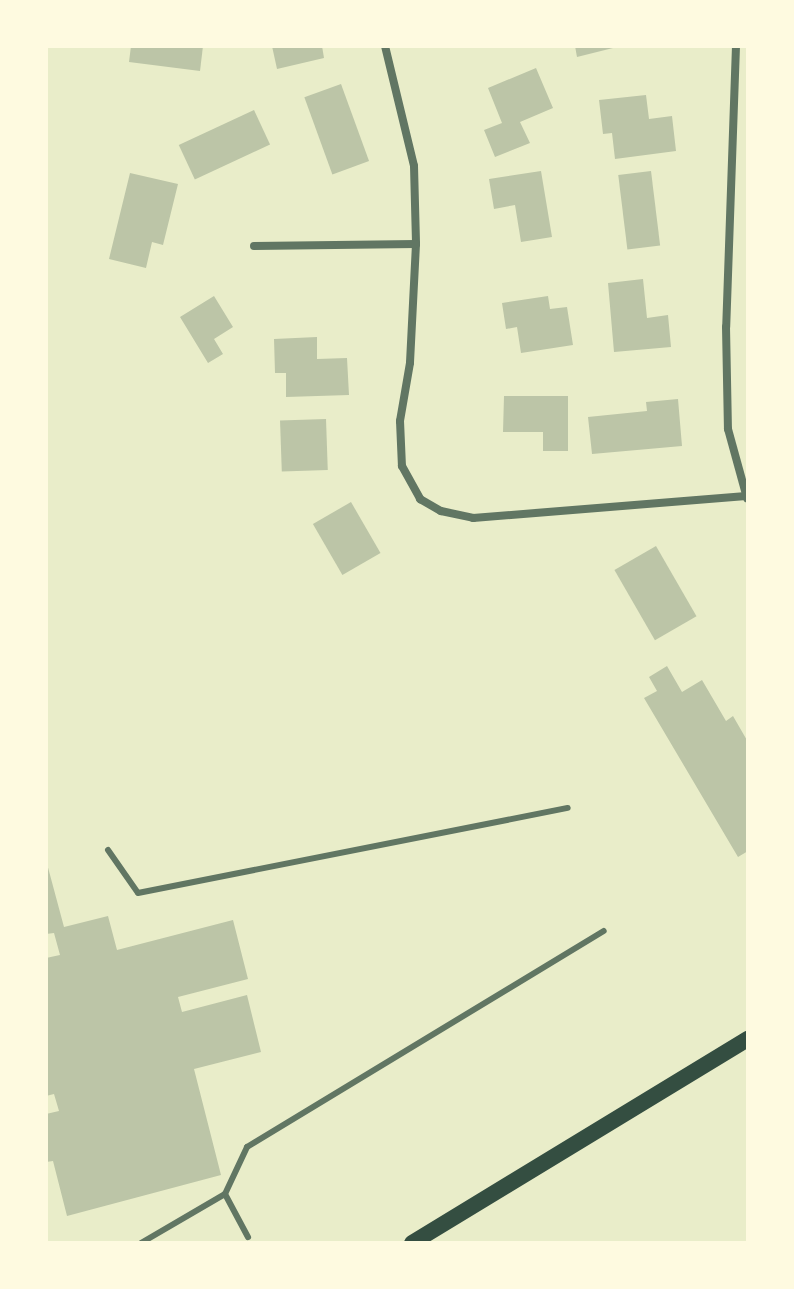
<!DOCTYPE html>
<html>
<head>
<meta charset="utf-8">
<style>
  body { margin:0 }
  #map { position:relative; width:794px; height:1289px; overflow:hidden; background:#e9edc9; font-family:Lora,serif }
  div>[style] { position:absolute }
  .building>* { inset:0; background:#bcc5a7; transform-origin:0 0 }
  .service>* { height:6px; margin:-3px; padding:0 3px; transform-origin:3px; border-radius:3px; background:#617663 }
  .minor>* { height:8px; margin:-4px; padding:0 4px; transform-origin:4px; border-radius:4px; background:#617663 }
  .secondary>* { height:16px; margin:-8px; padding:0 8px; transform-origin:8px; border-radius:8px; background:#344e41 }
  span { translate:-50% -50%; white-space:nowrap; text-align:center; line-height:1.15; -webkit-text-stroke:7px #fefae0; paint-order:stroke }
  .frame { position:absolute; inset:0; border:48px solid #fefae0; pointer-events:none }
</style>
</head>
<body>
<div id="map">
  <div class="building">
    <div style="clip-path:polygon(131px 46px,203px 46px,200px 71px,129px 62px)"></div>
    <div style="clip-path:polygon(272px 46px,322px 46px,324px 58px,277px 69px)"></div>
    <div style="clip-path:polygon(575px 46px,617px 46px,617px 47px,577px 57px)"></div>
    <div style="clip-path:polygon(536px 68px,553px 108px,520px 122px,530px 143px,495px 157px,484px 130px,502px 123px,488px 88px)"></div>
    <div style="left:341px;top:84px;width:82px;height:39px;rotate:70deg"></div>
    <div style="clip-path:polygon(646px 95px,649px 119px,672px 116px,676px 151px,615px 159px,612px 133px,603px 134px,599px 100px)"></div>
    <div style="left:254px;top:110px;width:38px;height:83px;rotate:65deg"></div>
    <div style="clip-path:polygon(541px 171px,552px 237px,521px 242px,515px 205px,494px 209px,489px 179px)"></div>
    <div style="left:651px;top:171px;width:75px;height:33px;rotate:83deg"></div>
    <div style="clip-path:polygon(130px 173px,178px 184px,163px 245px,152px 242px,146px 268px,109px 259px)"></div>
    <div style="clip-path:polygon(643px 279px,647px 318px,668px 315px,671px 347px,614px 352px,608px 283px)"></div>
    <div style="clip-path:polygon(214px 296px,233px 327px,214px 339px,223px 354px,208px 363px,180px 317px)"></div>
    <div style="clip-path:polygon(548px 296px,550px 309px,567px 307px,573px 345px,521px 353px,517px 327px,506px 329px,502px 303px)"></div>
    <div style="clip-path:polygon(317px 337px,317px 359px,347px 358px,349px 395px,286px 397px,286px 373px,275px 373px,274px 339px)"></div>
    <div style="clip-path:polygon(504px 396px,568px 396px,568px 451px,543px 451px,543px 432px,503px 432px)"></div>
    <div style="clip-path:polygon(678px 399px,682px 446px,592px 454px,588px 417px,647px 411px,646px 402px)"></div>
    <div style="left:326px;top:419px;width:51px;height:46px;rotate:88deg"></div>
    <div style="left:351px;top:502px;width:59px;height:44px;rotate:60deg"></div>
    <div style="left:656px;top:546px;width:81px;height:48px;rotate:60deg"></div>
    <div style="clip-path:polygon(667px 666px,682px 692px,702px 680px,726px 721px,733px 716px,748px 742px,748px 851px,738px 857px,644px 698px,657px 691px,649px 677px)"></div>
    <div style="clip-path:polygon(46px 860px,64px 927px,108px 916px,117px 950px,233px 920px,248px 979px,178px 997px,182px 1012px,247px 995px,261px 1052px,194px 1069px,221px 1175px,67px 1216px,53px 1161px,46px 1162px,46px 1114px,59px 1111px,54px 1094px,46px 1096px,46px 958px,60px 955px,54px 933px,46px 934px)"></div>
  </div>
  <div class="service">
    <div style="left:108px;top:850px;width:52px;rotate:55.1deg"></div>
    <div style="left:138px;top:893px;width:438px;rotate:-11.2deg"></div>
    <div style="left:225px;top:1194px;width:49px;rotate:61.9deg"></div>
    <div style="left:141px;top:1243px;width:97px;rotate:-30.3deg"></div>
    <div style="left:225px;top:1194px;width:52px;rotate:-64.9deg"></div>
    <div style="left:247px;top:1147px;width:417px;rotate:-31.2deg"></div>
  </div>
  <div class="minor">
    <div style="left:385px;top:46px;width:123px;rotate:76.4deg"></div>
    <div style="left:414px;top:166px;width:78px;rotate:88.5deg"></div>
    <div style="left:416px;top:244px;width:119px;rotate:92.9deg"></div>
    <div style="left:410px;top:363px;width:59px;rotate:99.8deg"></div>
    <div style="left:400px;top:421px;width:45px;rotate:87.5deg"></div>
    <div style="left:402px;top:466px;width:38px;rotate:61deg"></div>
    <div style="left:420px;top:499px;width:24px;rotate:30deg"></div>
    <div style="left:441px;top:511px;width:33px;rotate:12deg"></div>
    <div style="left:473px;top:518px;width:274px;rotate:-4.6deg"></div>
    <div style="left:736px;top:46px;width:281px;rotate:92deg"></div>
    <div style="left:726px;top:327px;width:102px;rotate:88.9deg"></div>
    <div style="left:728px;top:429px;width:72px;rotate:74.6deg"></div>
    <div style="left:254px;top:246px;width:162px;rotate:-0.7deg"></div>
  </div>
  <div class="secondary">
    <div style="left:412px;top:1243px;width:393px;rotate:-31.3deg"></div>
  </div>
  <div class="frame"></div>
</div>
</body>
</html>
